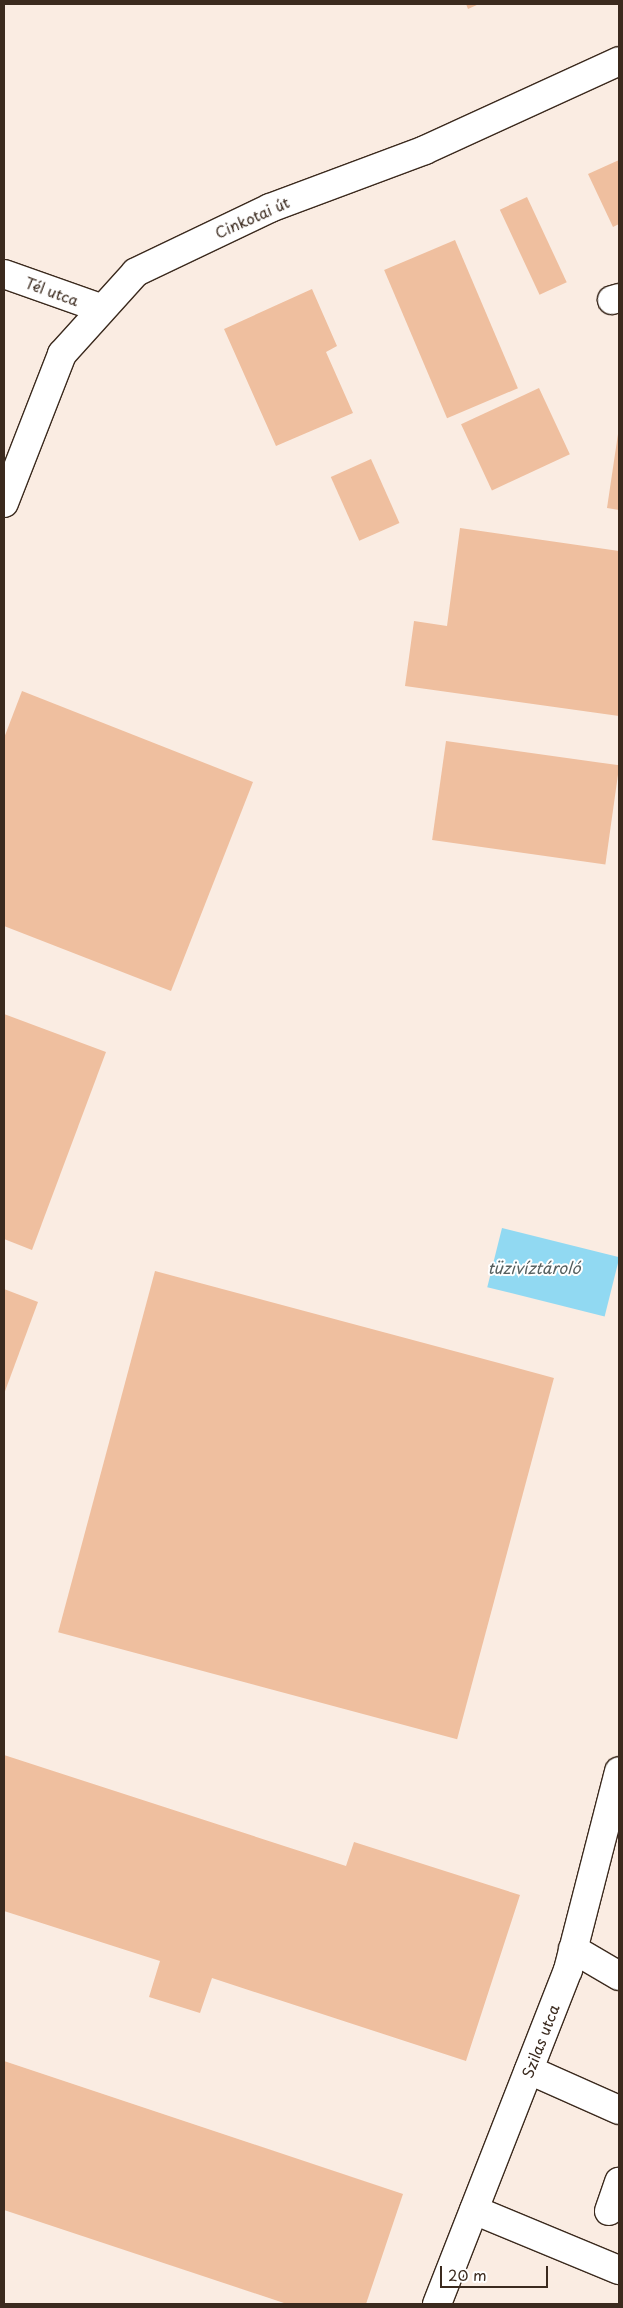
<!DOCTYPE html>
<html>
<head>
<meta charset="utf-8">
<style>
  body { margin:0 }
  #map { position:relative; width:623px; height:2308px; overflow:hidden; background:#fff; font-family:"Playpen Sans",sans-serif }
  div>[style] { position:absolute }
  .built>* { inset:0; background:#faece2; transform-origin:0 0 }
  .water>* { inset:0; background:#91d9f2; transform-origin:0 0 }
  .building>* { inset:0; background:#efbf9f; transform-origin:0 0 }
  .roads { filter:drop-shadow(1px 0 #3b2a1e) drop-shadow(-1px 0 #3b2a1e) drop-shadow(0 1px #3b2a1e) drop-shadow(0 -1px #3b2a1e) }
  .minor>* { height:28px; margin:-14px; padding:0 14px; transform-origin:14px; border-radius:14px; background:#fff }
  span { translate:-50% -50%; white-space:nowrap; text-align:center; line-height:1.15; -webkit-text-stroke:4px #fff; paint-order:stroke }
  .street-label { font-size:15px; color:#3b2a1e }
  .water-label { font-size:16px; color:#555f5e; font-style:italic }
  .frame { position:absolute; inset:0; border:5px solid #3b2a1e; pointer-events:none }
  .scale { position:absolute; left:440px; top:2266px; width:108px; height:22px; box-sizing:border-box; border:2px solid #3b2a1e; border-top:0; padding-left:6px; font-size:15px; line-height:18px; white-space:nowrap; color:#3b2a1e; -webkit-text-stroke:4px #fff; paint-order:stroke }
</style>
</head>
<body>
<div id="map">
  <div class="built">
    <div style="left:4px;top:4px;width:615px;height:2300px"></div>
  </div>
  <div class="water">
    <div style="left:502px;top:1228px;width:121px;height:61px;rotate:14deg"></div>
  </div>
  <div class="building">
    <div style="clip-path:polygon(466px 4px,479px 4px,468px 9px)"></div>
    <div style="clip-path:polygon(619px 160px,619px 224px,613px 227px,588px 174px)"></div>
    <div style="left:527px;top:197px;width:94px;height:30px;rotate:65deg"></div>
    <div style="left:455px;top:240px;width:161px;height:77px;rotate:67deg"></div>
    <div style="clip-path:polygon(312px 289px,337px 346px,326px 352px,353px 413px,276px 446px,224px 329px)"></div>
    <div style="left:539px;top:388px;width:73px;height:86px;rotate:65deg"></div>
    <div style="clip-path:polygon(618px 434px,619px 434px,619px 510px,607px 508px)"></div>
    <div style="left:371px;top:459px;width:70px;height:44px;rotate:66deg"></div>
    <div style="clip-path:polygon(460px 528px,619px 551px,619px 716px,405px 686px,414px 621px,447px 626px)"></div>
    <div style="clip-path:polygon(22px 691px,253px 782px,171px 991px,4px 926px,4px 738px)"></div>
    <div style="left:446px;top:741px;width:175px;height:100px;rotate:8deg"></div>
    <div style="clip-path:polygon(4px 1014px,106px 1052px,32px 1250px,4px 1239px)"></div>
    <div style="left:155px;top:1271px;width:413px;height:374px;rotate:15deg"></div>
    <div style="clip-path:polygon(4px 1289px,38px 1302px,4px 1394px)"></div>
    <div style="clip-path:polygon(4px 1755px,346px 1866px,354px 1842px,520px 1895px,466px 2061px,212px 1978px,200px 2013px,149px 1997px,160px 1961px,4px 1911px)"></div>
    <div style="clip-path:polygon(4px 2061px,403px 2194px,366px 2304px,287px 2304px,4px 2210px)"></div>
  </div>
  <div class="roads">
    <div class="minor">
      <div style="left:4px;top:274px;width:102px;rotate:19.5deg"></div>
      <div style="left:612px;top:300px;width:7px;rotate:-16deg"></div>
      <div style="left:4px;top:503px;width:160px;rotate:-68.7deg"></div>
      <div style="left:62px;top:354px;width:110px;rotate:-47.9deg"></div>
      <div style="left:136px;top:272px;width:148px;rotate:-25.5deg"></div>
      <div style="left:270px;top:208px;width:165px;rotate:-20.5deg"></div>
      <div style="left:425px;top:150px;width:213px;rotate:-24.6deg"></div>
      <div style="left:573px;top:1949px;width:53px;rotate:30.4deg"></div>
      <div style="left:529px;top:2070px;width:98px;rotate:24deg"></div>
      <div style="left:474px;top:2210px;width:157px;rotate:22.5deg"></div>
      <div style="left:609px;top:2211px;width:31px;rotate:-71deg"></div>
      <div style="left:437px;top:2304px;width:359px;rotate:-68.6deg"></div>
      <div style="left:568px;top:1970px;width:205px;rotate:-75.6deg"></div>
    </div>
  </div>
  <div class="street-label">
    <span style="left:252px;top:217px;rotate:-24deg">Cinkotai út</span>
    <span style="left:52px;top:291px;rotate:20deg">Tél utca</span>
    <span style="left:540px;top:2041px;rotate:-69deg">Szilas utca</span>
  </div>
  <div class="water-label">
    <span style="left:534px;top:1267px">tüzivíztároló</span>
  </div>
  <div class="frame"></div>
  <div class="scale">20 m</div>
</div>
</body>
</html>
